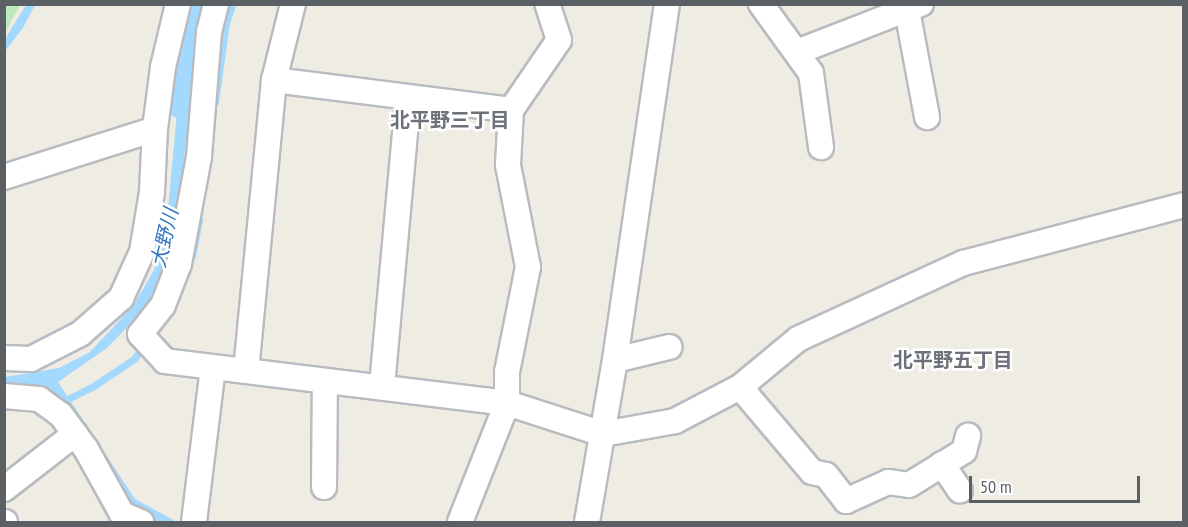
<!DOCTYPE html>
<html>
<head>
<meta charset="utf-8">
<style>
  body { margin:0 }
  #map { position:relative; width:1188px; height:527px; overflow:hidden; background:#efece3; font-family:"PT Sans Narrow","Noto Sans JP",sans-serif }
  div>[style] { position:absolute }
  .green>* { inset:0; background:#bdeabc }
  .water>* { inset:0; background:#a3d8ff }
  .stream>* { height:7px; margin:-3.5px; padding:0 3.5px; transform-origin:3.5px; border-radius:3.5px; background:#a3d8ff }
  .river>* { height:40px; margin:-20px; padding:0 20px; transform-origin:20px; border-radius:20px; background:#a3d8ff }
  .roads { filter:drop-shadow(2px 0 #b8bbc0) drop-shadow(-2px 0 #b8bbc0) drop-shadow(0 2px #b8bbc0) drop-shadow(0 -2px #b8bbc0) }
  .minor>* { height:24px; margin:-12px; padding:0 12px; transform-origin:12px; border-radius:12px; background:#fff }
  span { translate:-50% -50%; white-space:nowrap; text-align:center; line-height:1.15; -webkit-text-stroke:5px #fff; paint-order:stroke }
  .neighbourhood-label { font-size:20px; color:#6c7277; font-weight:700 }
  .water-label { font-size:20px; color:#3478bd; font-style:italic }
  .frame { position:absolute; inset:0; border:6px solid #5b6065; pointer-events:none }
  .scale { position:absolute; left:969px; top:476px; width:171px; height:27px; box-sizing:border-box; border:3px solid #5b6065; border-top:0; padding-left:8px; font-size:18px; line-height:21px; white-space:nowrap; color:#5b6065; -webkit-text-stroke:4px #fff; paint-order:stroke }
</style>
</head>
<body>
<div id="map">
  <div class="green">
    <div style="clip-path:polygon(5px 4px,20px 5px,5px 33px,4px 5px)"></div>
  </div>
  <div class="water">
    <div style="clip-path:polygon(26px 5px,35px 5px,23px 28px,5px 51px,5px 39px)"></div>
    <div style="clip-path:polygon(191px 5px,202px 5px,192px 66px,189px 118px,175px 232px,168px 259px,156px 291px,136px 318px,107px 348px,58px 382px,135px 499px,177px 522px,155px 522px,127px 508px,67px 411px,5px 387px,5px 377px,59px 368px,90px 352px,133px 306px,154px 270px,166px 229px,181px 72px)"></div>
  </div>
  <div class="stream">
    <div style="left:215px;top:102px;width:80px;rotate:-82.1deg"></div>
    <div style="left:226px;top:23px;width:20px;rotate:-72deg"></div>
    <div style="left:192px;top:256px;width:37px;rotate:-79deg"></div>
    <div style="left:62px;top:402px;width:34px;rotate:-27deg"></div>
    <div style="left:92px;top:387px;width:50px;rotate:-33.7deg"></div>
    <div style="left:134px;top:359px;width:18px;rotate:-52deg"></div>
  </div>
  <div class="river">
    <div style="left:183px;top:99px;width:78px;rotate:-87.8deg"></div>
    <div style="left:186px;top:21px;width:18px;rotate:-74deg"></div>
  </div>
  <div class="roads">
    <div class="minor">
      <div style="left:216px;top:4px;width:29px;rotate:104deg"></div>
      <div style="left:209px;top:32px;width:125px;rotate:94.6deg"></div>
      <div style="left:199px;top:157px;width:109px;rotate:100.6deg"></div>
      <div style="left:179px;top:264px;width:44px;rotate:111.3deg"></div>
      <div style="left:163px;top:305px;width:37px;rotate:128deg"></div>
      <div style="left:140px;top:334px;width:37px;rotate:47deg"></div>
      <div style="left:165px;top:361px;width:345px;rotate:7deg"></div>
      <div style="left:507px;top:403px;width:101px;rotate:17.9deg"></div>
      <div style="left:603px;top:434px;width:73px;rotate:-10.2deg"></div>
      <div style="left:675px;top:421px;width:73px;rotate:-27.6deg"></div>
      <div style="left:740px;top:387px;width:75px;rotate:-39.6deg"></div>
      <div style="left:798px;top:339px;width:182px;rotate:-24.7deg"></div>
      <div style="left:963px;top:263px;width:228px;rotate:-14.7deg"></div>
      <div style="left:761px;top:4px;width:85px;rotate:54.1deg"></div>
      <div style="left:811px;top:73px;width:75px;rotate:82.3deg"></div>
      <div style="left:907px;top:10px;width:109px;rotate:79.4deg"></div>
      <div style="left:797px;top:52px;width:133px;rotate:-21.2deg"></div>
      <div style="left:274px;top:80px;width:78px;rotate:-76deg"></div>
      <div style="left:4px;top:177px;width:158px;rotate:-17.6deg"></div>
      <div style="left:4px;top:358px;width:27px;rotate:2deg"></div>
      <div style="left:31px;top:359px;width:55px;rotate:-27deg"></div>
      <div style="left:80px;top:334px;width:55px;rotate:-41.3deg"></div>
      <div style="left:121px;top:298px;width:51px;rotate:-65.5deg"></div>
      <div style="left:142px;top:252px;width:61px;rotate:-80.5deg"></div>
      <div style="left:152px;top:192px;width:63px;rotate:-87.3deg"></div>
      <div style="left:155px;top:129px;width:63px;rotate:-82.6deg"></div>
      <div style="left:163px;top:67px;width:65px;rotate:-76.6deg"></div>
      <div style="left:615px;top:360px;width:56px;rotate:-13.5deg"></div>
      <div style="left:246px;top:371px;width:292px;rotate:-84.5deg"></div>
      <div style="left:274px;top:80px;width:239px;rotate:7.2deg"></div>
      <div style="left:382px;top:386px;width:288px;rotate:-84.8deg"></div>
      <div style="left:740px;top:387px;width:111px;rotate:49.7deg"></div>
      <div style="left:812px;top:472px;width:14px;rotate:12deg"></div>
      <div style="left:826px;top:475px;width:33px;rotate:52deg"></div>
      <div style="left:846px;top:501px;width:46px;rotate:-24.3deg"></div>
      <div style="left:888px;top:482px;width:21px;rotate:8deg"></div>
      <div style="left:909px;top:485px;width:65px;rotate:-31.7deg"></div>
      <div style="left:964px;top:451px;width:16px;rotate:-75deg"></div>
      <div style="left:4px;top:396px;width:35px;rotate:5deg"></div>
      <div style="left:39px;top:399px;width:27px;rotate:36deg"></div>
      <div style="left:61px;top:415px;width:42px;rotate:53.7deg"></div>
      <div style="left:86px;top:449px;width:74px;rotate:61deg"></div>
      <div style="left:122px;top:514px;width:21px;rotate:23deg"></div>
      <div style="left:942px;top:464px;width:32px;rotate:56deg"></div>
      <div style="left:324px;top:487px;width:106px;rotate:-89.5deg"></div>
      <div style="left:4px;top:489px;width:90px;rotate:-37.8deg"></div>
      <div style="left:4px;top:522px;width:1px"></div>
      <div style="left:194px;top:522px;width:155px;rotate:-83deg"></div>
      <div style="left:460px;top:522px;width:128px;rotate:-68.4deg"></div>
      <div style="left:507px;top:403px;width:31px;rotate:-90deg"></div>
      <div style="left:507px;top:372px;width:107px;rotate:-78.7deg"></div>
      <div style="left:528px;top:267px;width:104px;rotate:-101.1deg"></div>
      <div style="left:508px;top:165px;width:55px;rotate:-86.9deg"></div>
      <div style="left:511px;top:110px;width:85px;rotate:-55.6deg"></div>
      <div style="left:559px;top:40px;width:38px;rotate:-108deg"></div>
      <div style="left:587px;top:522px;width:164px;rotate:-80.2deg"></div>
      <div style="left:615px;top:360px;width:360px;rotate:-81.7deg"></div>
    </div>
  </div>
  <div class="neighbourhood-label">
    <span style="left:450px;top:120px">北平野三丁目</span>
    <span style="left:953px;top:360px">北平野五丁目</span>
  </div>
  <div class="water-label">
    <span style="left:165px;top:238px;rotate:-77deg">大野川</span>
  </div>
  <div class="frame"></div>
  <div class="scale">50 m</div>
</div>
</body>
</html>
